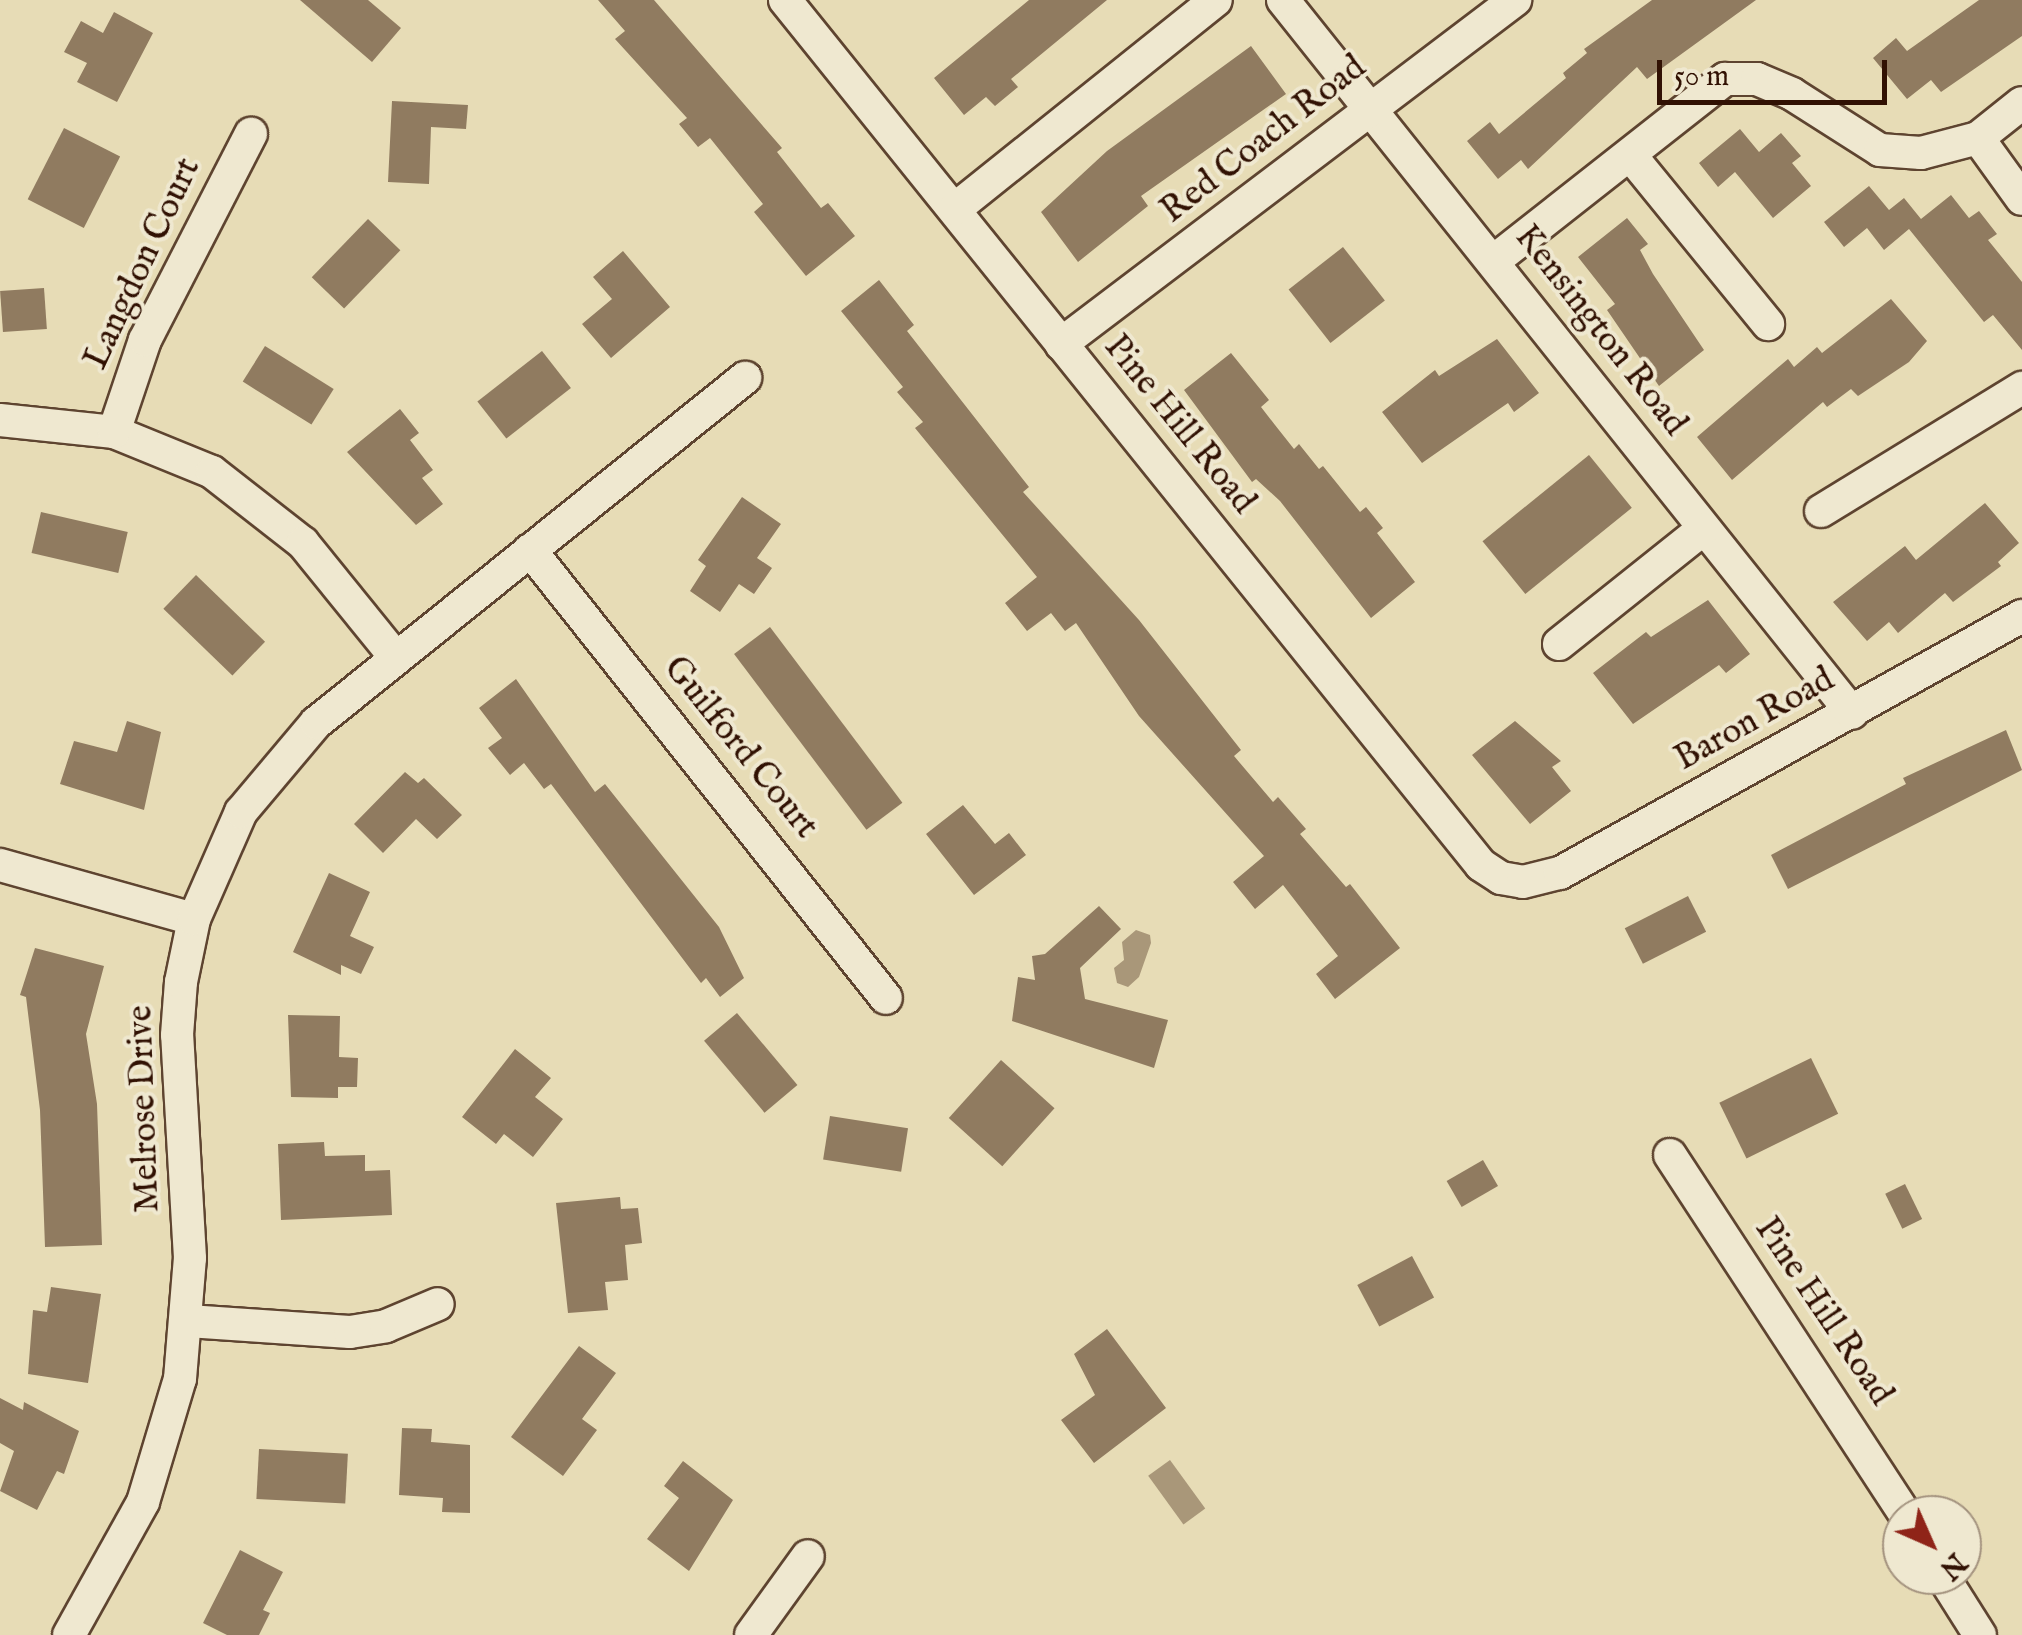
<!DOCTYPE html>
<html>
<head>
<meta charset="utf-8">
<style>
  body { margin:0 }
  #map { position:relative; width:2022px; height:1635px; overflow:hidden; background:#e7dcb6; font-family:"IM FELL English",serif }
  div>[style] { position:absolute }
  .water>* { inset:0; background:#a99779; transform-origin:0 0 }
  .building>* { inset:0; background:#907b60; transform-origin:0 0 }
  .roads { filter:drop-shadow(2px 0 #5e4430) drop-shadow(-2px 0 #5e4430) drop-shadow(0 2px #5e4430) drop-shadow(0 -2px #5e4430) }
  .minor>* { height:32px; margin:-16px; padding:0 16px; transform-origin:16px; border-radius:16px; background:#efe8d0 }
  span { translate:-50% -50%; white-space:nowrap; text-align:center; line-height:1.15; -webkit-text-stroke:8px #efe8d0; paint-order:stroke }
  .street-label { font-size:35px; color:#311103 }
  .north { position:absolute; left:1882px; top:1495px; width:100px; height:100px; box-sizing:border-box; background:#efe8d0; border:2px solid #a3927e; border-radius:50%; rotate:135deg; font-size:28px; font-weight:700; line-height:40px; text-align:center; color:#311103 }
  .north::after { content:''; display:block; margin:auto; width:35px; height:45px; background:#8f2418; clip-path:polygon(50% 0,100% 100%,50% 72%,0 100%) }
  .scale { position:absolute; left:1657px; top:60px; width:230px; height:45px; box-sizing:border-box; border:5px solid #311103; border-top:0; padding-left:12px; font-size:30px; line-height:35px; white-space:nowrap; color:#311103; -webkit-text-stroke:8px #efe8d0; paint-order:stroke }
</style>
</head>
<body>
<div id="map">
  <div class="water">
    <div style="clip-path:polygon(1136px 930px,1150px 935px,1151px 943px,1139px 977px,1128px 987px,1117px 983px,1114px 968px,1124px 960px,1122px 942px)"></div>
    <div style="left:1170px;top:1460px;width:60px;height:27px;rotate:54deg"></div>
  </div>
  <div class="building">
    <div style="clip-path:polygon(300px 0,368px 0,401px 28px,372px 62px)"></div>
    <div style="clip-path:polygon(598px 0,654px 0,782px 148px,777px 152px,821px 208px,828px 203px,855px 236px,806px 276px,754px 212px,763px 204px,710px 138px,698px 147px,679px 124px,687px 118px,615px 39px,625px 31px)"></div>
    <div style="clip-path:polygon(1029px 0,1107px 0,1011px 79px,1018px 87px,995px 106px,986px 97px,964px 115px,934px 78px)"></div>
    <div style="clip-path:polygon(1652px 0,1756px 0,1647px 79px,1637px 67px,1528px 169px,1521px 160px,1498px 179px,1467px 141px,1490px 122px,1499px 134px,1566px 78px,1563px 73px,1587px 53px,1584px 49px)"></div>
    <div style="clip-path:polygon(1979px 0,2022px 0,2022px 36px,1941px 92px,1931px 80px,1907px 99px,1873px 58px,1896px 38px,1907px 51px)"></div>
    <div style="clip-path:polygon(114px 12px,153px 33px,117px 102px,77px 82px,87px 63px,64px 52px,81px 21px,103px 33px)"></div>
    <div style="clip-path:polygon(1251px 46px,1286px 94px,1141px 196px,1148px 206px,1078px 262px,1041px 212px,1107px 151px)"></div>
    <div style="clip-path:polygon(392px 101px,468px 105px,466px 129px,431px 127px,429px 184px,388px 182px)"></div>
    <div style="left:64px;top:128px;width:63px;height:80px;rotate:27deg"></div>
    <div style="clip-path:polygon(1740px 129px,1759px 152px,1781px 133px,1801px 156px,1792px 163px,1811px 186px,1773px 218px,1735px 172px,1718px 187px,1699px 163px)"></div>
    <div style="clip-path:polygon(1869px 186px,1889px 210px,1904px 198px,1921px 219px,1951px 195px,1969px 218px,1979px 211px,1997px 234px,1988px 240px,2022px 282px,2022px 350px,1993px 315px,1984px 322px,1909px 229px,1884px 250px,1867px 228px,1844px 247px,1824px 222px)"></div>
    <div style="clip-path:polygon(1627px 218px,1648px 244px,1640px 250px,1653px 274px,1704px 350px,1659px 386px,1607px 310px,1615px 304px,1578px 257px)"></div>
    <div style="left:368px;top:219px;width:45px;height:81px;rotate:44deg"></div>
    <div style="left:1343px;top:247px;width:68px;height:69px;rotate:52deg"></div>
    <div style="clip-path:polygon(623px 251px,670px 307px,611px 358px,582px 324px,612px 299px,593px 277px)"></div>
    <div style="clip-path:polygon(879px 280px,914px 325px,907px 331px,1029px 487px,1023px 492px,1139px 620px,1241px 750px,1234px 756px,1273px 802px,1278px 797px,1306px 829px,1300px 834px,1346px 887px,1350px 884px,1400px 948px,1335px 999px,1316px 974px,1338px 956px,1283px 885px,1255px 909px,1233px 882px,1264px 856px,1139px 716px,1076px 623px,1065px 631px,1051px 613px,1027px 631px,1005px 603px,1037px 577px,915px 428px,923px 422px,897px 392px,903px 387px,841px 311px)"></div>
    <div style="left:44px;top:288px;width:41px;height:44px;rotate:86deg"></div>
    <div style="clip-path:polygon(1891px 299px,1927px 341px,1909px 362px,1858px 396px,1851px 389px,1827px 407px,1823px 402px,1732px 480px,1697px 437px,1788px 359px,1794px 367px,1817px 347px,1822px 353px)"></div>
    <div style="clip-path:polygon(1497px 339px,1539px 393px,1514px 412px,1508px 403px,1422px 463px,1382px 412px,1435px 370px,1439px 376px)"></div>
    <div style="left:265px;top:346px;width:81px;height:42px;rotate:32deg"></div>
    <div style="left:542px;top:351px;width:47px;height:82px;rotate:52deg"></div>
    <div style="clip-path:polygon(1231px 353px,1269px 400px,1261px 407px,1275px 425px,1294px 449px,1299px 444px,1319px 469px,1323px 466px,1360px 512px,1366px 507px,1383px 528px,1377px 533px,1415px 582px,1371px 618px,1280px 501px,1256px 479px,1252px 482px,1184px 390px)"></div>
    <div style="clip-path:polygon(400px 409px,419px 433px,410px 440px,433px 470px,422px 478px,443px 504px,416px 525px,347px 452px)"></div>
    <div style="left:1589px;top:455px;width:68px;height:137px;rotate:51deg"></div>
    <div style="clip-path:polygon(742px 497px,781px 524px,757px 558px,772px 568px,754px 594px,739px 584px,720px 612px,690px 591px,706px 566px,698px 560px)"></div>
    <div style="clip-path:polygon(1985px 503px,2019px 543px,1998px 562px,2001px 566px,1953px 602px,1945px 593px,1898px 633px,1889px 622px,1867px 641px,1833px 602px,1905px 546px,1916px 560px)"></div>
    <div style="left:41px;top:512px;width:89px;height:42px;rotate:13deg"></div>
    <div style="left:196px;top:575px;width:96px;height:47px;rotate:44deg"></div>
    <div style="clip-path:polygon(1708px 600px,1750px 654px,1726px 673px,1719px 665px,1633px 724px,1593px 673px,1646px 632px,1651px 637px)"></div>
    <div style="left:770px;top:627px;width:220px;height:45px;rotate:53deg"></div>
    <div style="clip-path:polygon(516px 679px,595px 792px,605px 784px,719px 927px,744px 978px,720px 997px,706px 978px,701px 983px,551px 784px,544px 789px,524px 763px,510px 775px,488px 748px,502px 738px,479px 708px)"></div>
    <div style="clip-path:polygon(127px 721px,161px 732px,144px 810px,60px 784px,74px 741px,117px 752px)"></div>
    <div style="clip-path:polygon(1515px 721px,1561px 761px,1552px 767px,1571px 791px,1530px 824px,1472px 755px)"></div>
    <div style="clip-path:polygon(2006px 730px,2022px 770px,1788px 889px,1771px 855px,1906px 784px,1903px 778px)"></div>
    <div style="clip-path:polygon(405px 772px,418px 783px,424px 778px,462px 815px,437px 839px,416px 819px,383px 853px,354px 824px)"></div>
    <div style="clip-path:polygon(963px 805px,995px 844px,1009px 833px,1026px 855px,974px 895px,926px 834px)"></div>
    <div style="clip-path:polygon(329px 873px,370px 892px,350px 936px,374px 947px,361px 974px,341px 965px,341px 975px,293px 952px)"></div>
    <div style="left:1688px;top:896px;width:40px;height:71px;rotate:63deg"></div>
    <div style="clip-path:polygon(1099px 906px,1121px 929px,1080px 968px,1085px 999px,1168px 1020px,1154px 1068px,1012px 1021px,1018px 977px,1035px 980px,1032px 956px,1045px 954px)"></div>
    <div style="clip-path:polygon(35px 948px,104px 966px,86px 1034px,97px 1104px,102px 1245px,45px 1247px,40px 1110px,26px 997px,20px 995px)"></div>
    <div style="left:737px;top:1013px;width:94px;height:43px;rotate:50deg"></div>
    <div style="clip-path:polygon(288px 1015px,340px 1016px,339px 1057px,358px 1058px,357px 1087px,338px 1087px,338px 1098px,291px 1097px)"></div>
    <div style="clip-path:polygon(515px 1049px,551px 1078px,535px 1097px,563px 1119px,533px 1157px,504px 1134px,496px 1144px,462px 1117px)"></div>
    <div style="left:1811px;top:1058px;width:62px;height:102px;rotate:64deg"></div>
    <div style="left:1001px;top:1060px;width:72px;height:78px;rotate:42deg"></div>
    <div style="left:830px;top:1116px;width:79px;height:44px;rotate:9deg"></div>
    <div style="clip-path:polygon(324px 1142px,325px 1156px,365px 1155px,365px 1171px,390px 1170px,392px 1215px,281px 1220px,278px 1144px)"></div>
    <div style="left:1483px;top:1160px;width:30px;height:42px;rotate:60deg"></div>
    <div style="left:1905px;top:1184px;width:39px;height:22px;rotate:64deg"></div>
    <div style="clip-path:polygon(620px 1197px,621px 1209px,638px 1208px,642px 1243px,625px 1245px,628px 1280px,605px 1282px,608px 1310px,568px 1313px,556px 1203px)"></div>
    <div style="left:1412px;top:1256px;width:47px;height:62px;rotate:62deg"></div>
    <div style="clip-path:polygon(51px 1287px,101px 1294px,88px 1383px,28px 1374px,33px 1310px,47px 1312px)"></div>
    <div style="clip-path:polygon(1107px 1329px,1166px 1408px,1094px 1463px,1061px 1420px,1095px 1395px,1074px 1354px)"></div>
    <div style="clip-path:polygon(579px 1346px,616px 1373px,582px 1419px,597px 1430px,563px 1476px,511px 1437px)"></div>
    <div style="clip-path:polygon(0 1398px,23px 1410px,24px 1402px,79px 1431px,64px 1474px,57px 1471px,37px 1510px,0 1491px,14px 1451px,0 1443px)"></div>
    <div style="clip-path:polygon(402px 1428px,432px 1429px,431px 1442px,470px 1445px,470px 1513px,442px 1512px,443px 1498px,399px 1495px)"></div>
    <div style="left:259px;top:1449px;width:89px;height:50px;rotate:3deg"></div>
    <div style="clip-path:polygon(683px 1461px,733px 1500px,689px 1571px,647px 1539px,679px 1498px,664px 1486px)"></div>
    <div style="clip-path:polygon(240px 1550px,283px 1572px,263px 1610px,270px 1613px,259px 1635px,227px 1635px,203px 1623px)"></div>
  </div>
  <div class="roads">
    <div class="minor">
      <div style="left:785px;top:0;width:1110px;rotate:51.18deg"></div>
      <div style="left:1481px;top:865px;width:24px;rotate:33deg"></div>
      <div style="left:1501px;top:878px;width:22px;rotate:10deg"></div>
      <div style="left:1523px;top:882px;width:38px;rotate:-14deg"></div>
      <div style="left:1560px;top:873px;width:529px;rotate:-29.09deg"></div>
      <div style="left:1283px;top:0;width:912px;rotate:51.41deg"></div>
      <div style="left:1978px;top:138px;width:75px;rotate:54.2deg"></div>
      <div style="left:1631px;top:156px;width:217px;rotate:50.8deg"></div>
      <div style="left:955px;top:209px;width:334px;rotate:-38.7deg"></div>
      <div style="left:1495px;top:260px;width:293px;rotate:-38.2deg"></div>
      <div style="left:1725px;top:79px;width:32px"></div>
      <div style="left:1757px;top:79px;width:38px;rotate:23deg"></div>
      <div style="left:1792px;top:94px;width:104px;rotate:32.5deg"></div>
      <div style="left:1880px;top:150px;width:41px;rotate:4.2deg"></div>
      <div style="left:1921px;top:153px;width:59px;rotate:-14.7deg"></div>
      <div style="left:1978px;top:138px;width:56px;rotate:-38.5deg"></div>
      <div style="left:1061px;top:344px;width:570px;rotate:-37.15deg"></div>
      <div style="left:0;top:420px;width:115px;rotate:6deg"></div>
      <div style="left:114px;top:432px;width:106px;rotate:22.2deg"></div>
      <div style="left:212px;top:472px;width:115px;rotate:38deg"></div>
      <div style="left:303px;top:543px;width:148px;rotate:51deg"></div>
      <div style="left:114px;top:432px;width:97px;rotate:-71.4deg"></div>
      <div style="left:145px;top:340px;width:232px;rotate:-62.8deg"></div>
      <div style="left:1821px;top:511px;width:236px;rotate:-31.5deg"></div>
      <div style="left:530px;top:550px;width:572px;rotate:51.53deg"></div>
      <div style="left:1559px;top:644px;width:184px;rotate:-38.6deg"></div>
      <div style="left:0;top:865px;width:201px;rotate:15.6deg"></div>
      <div style="left:1670px;top:1155px;width:430px;rotate:56.8deg"></div>
      <div style="left:188px;top:1321px;width:162px;rotate:3.9deg"></div>
      <div style="left:350px;top:1332px;width:36px;rotate:-9deg"></div>
      <div style="left:386px;top:1326px;width:56px;rotate:-22.9deg"></div>
      <div style="left:1942px;top:1575px;width:71px;rotate:57.7deg"></div>
      <div style="left:69px;top:1635px;width:152px;rotate:-60.9deg"></div>
      <div style="left:143px;top:1502px;width:128px;rotate:-73.3deg"></div>
      <div style="left:180px;top:1379px;width:121px;rotate:-85.3deg"></div>
      <div style="left:190px;top:1258px;width:223px;rotate:-93.3deg"></div>
      <div style="left:177px;top:1035px;width:53px;rotate:-85.7deg"></div>
      <div style="left:181px;top:982px;width:64px;rotate:-78.3deg"></div>
      <div style="left:194px;top:919px;width:117px;rotate:-66.3deg"></div>
      <div style="left:241px;top:812px;width:116px;rotate:-49.9deg"></div>
      <div style="left:316px;top:723px;width:551px;rotate:-38.81deg"></div>
      <div style="left:751px;top:1635px;width:97px;rotate:-54.2deg"></div>
    </div>
  </div>
  <div class="street-label">
    <span style="left:1264px;top:140px;rotate:-38deg">Red Coach Road</span>
    <span style="left:143px;top:264px;rotate:-65deg">Langdon Court</span>
    <span style="left:1600px;top:331px;rotate:52deg">Kensington Road</span>
    <span style="left:1179px;top:425px;rotate:51deg">Pine Hill Road</span>
    <span style="left:1755px;top:720px;rotate:-29deg">Baron Road</span>
    <span style="left:740px;top:748px;rotate:51deg">Guilford Court</span>
    <span style="left:145px;top:1109px;rotate:-92deg">Melrose Drive</span>
    <span style="left:1823px;top:1312px;rotate:56deg">Pine Hill Road</span>
  </div>
  <div class="north">N</div>
  <div class="scale">50 m</div>
</div>
</body>
</html>
